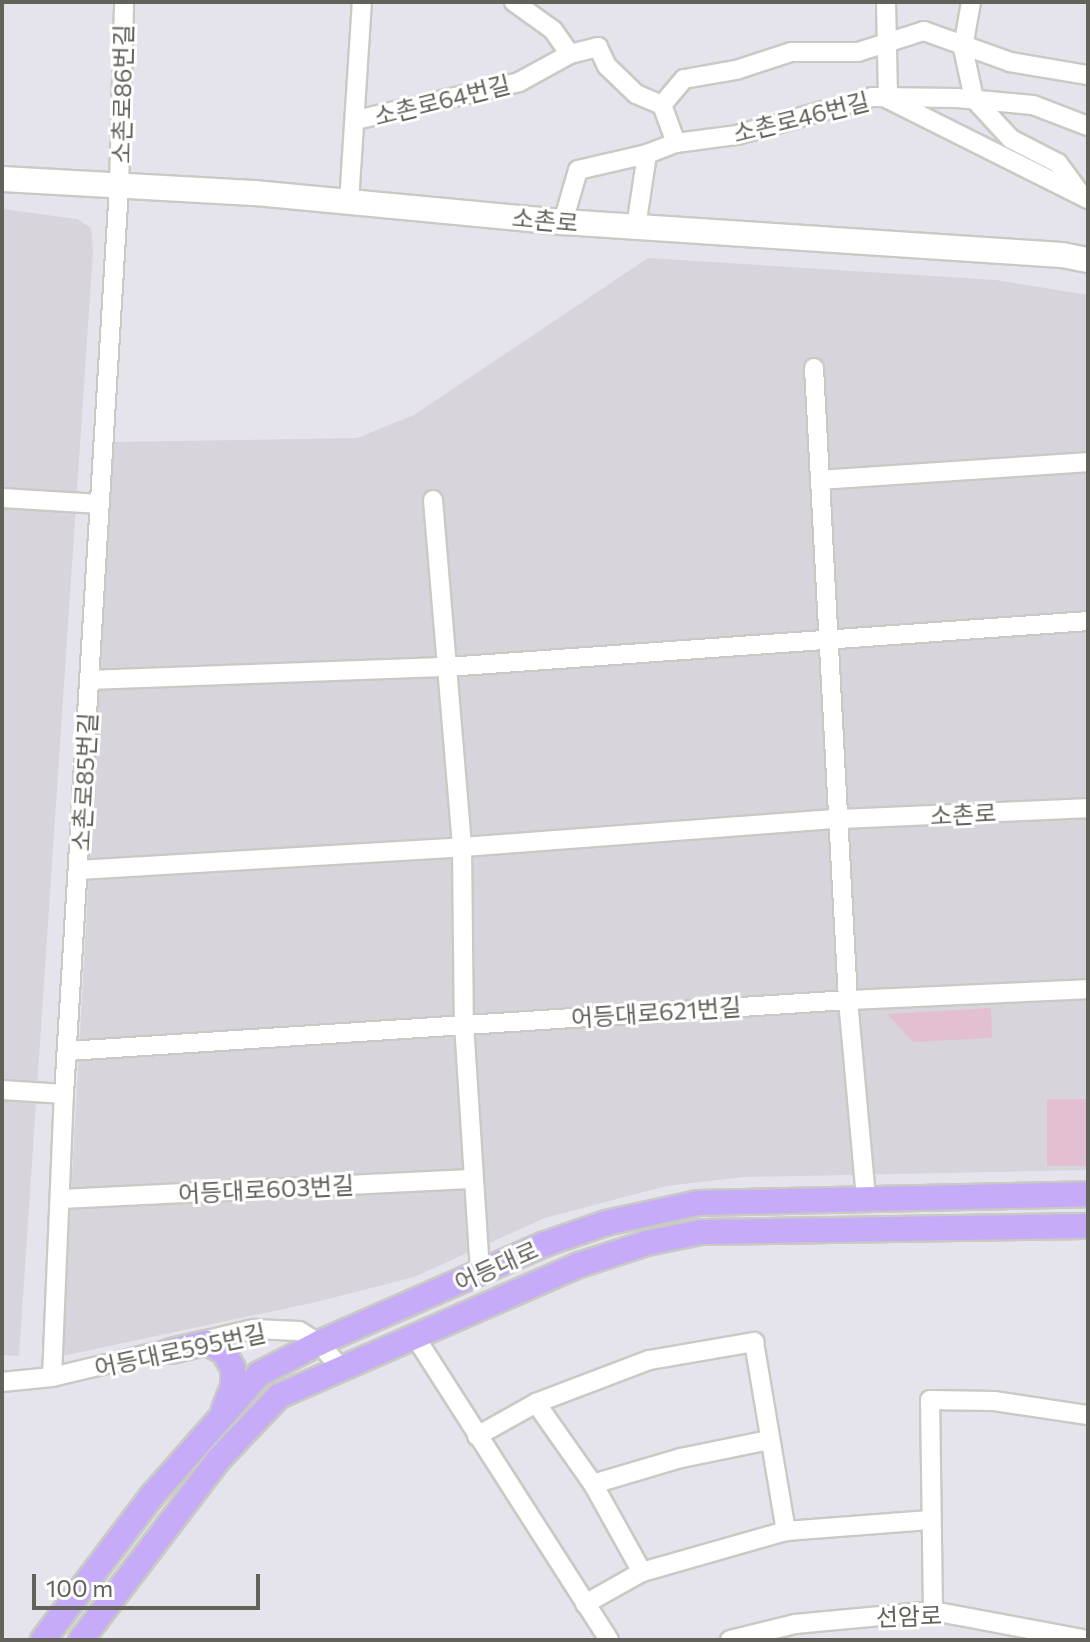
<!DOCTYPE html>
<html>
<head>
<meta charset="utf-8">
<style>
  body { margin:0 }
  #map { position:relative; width:1090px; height:1642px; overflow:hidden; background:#e5e3ec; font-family:Commissioner,"Noto Sans KR",sans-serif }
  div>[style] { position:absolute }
  .industrial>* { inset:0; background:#d7d5db }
  .green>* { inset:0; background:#e3c0d1; transform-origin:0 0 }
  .roads { filter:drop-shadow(2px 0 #c9cac4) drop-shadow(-2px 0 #c9cac4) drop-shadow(0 2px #c9cac4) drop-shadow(0 -2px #c9cac4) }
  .street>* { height:18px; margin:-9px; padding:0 9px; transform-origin:9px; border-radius:9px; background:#fff }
  .secondary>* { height:24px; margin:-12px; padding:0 12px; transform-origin:12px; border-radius:12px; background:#fff }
  .primary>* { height:24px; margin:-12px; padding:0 12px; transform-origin:12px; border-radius:12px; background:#c6abf9 }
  span { translate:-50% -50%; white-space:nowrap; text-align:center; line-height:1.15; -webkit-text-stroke:6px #fff; paint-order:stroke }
  .street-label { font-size:24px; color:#62625b }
  .frame { position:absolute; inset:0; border:4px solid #62625b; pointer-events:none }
  .scale { position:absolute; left:32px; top:1574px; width:228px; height:36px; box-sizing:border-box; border:4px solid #62625b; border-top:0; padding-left:10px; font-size:24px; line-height:28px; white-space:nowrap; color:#62625b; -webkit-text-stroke:6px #fff; paint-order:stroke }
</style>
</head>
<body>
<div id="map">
  <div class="industrial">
    <div style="clip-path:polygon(2px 209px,77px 219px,91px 228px,93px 251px,19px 1356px,2px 1355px)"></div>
    <div style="clip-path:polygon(648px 258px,996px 280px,1088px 295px,1088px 1170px,744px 1177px,666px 1186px,545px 1218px,414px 1277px,312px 1303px,62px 1356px,113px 442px,357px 438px,414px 415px)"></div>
  </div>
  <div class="green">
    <div style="clip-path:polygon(991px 1008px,992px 1038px,913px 1042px,887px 1014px)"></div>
    <div style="left:1088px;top:1099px;width:67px;height:41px;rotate:90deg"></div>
  </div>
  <div class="roads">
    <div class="street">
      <div style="left:514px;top:2px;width:48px;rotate:35.7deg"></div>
      <div style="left:553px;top:30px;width:29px;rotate:55deg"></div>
      <div style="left:886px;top:2px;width:97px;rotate:88.8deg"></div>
      <div style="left:888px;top:99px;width:224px;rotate:26.6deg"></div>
      <div style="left:971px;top:2px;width:47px;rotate:99.9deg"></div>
      <div style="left:963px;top:48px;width:52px;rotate:77.8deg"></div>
      <div style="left:974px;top:99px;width:54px;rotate:47.2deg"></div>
      <div style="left:1011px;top:139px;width:53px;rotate:27.1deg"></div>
      <div style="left:1058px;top:163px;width:36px;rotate:54deg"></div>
      <div style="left:356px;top:120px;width:167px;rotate:-13.1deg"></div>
      <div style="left:519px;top:82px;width:58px;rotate:-28.8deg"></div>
      <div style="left:570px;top:54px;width:29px;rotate:-14deg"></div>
      <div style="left:598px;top:47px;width:21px;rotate:65deg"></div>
      <div style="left:607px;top:66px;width:40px;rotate:44deg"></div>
      <div style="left:636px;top:94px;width:28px;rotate:23deg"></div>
      <div style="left:662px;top:105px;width:34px;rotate:-50deg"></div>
      <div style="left:684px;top:79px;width:53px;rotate:-9.8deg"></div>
      <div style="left:736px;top:70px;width:58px;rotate:-18.1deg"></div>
      <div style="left:791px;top:52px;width:67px"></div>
      <div style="left:858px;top:52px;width:69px;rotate:-17.7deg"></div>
      <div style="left:924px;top:31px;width:91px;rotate:19.8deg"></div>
      <div style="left:1010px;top:62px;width:79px;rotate:9.5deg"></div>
      <div style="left:676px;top:143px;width:62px;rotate:-7.5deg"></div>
      <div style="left:737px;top:135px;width:140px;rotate:-15.7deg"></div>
      <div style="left:872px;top:97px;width:85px;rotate:0.7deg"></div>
      <div style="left:957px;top:98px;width:76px;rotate:5.3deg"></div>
      <div style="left:1033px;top:105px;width:59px;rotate:20.9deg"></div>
      <div style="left:349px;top:202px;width:200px;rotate:-86.3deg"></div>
      <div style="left:563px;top:222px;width:54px;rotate:-73.9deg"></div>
      <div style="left:578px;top:170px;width:71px;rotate:-13.1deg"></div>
      <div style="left:636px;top:227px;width:74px;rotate:-81.4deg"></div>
      <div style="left:647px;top:154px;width:31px;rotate:-21deg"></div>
      <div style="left:676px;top:143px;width:40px;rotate:-110.2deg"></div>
      <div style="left:814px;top:368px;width:633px;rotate:86.92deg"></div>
      <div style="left:848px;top:1000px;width:200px;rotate:84.8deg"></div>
      <div style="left:820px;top:480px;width:269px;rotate:-3.8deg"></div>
      <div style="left:2px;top:498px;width:98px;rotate:3.5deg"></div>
      <div style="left:433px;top:500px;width:348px;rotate:85.2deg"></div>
      <div style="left:462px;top:847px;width:177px;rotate:89.4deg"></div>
      <div style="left:464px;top:1024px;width:250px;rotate:86.3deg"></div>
      <div style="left:90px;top:680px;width:357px;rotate:-2.1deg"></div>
      <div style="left:447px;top:667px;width:643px;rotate:-4.1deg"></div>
      <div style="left:79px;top:870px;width:384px;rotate:-3.4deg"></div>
      <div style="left:462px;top:847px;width:377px;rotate:-4.3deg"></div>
      <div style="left:838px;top:819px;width:250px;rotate:-2.5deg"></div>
      <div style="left:68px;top:1051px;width:782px;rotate:-3.74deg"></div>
      <div style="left:848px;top:1000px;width:240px;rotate:-2.6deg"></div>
      <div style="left:2px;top:1090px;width:62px;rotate:3.7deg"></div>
      <div style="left:60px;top:1199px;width:412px;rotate:-2.8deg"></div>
      <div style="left:416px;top:1338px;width:358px;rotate:57.4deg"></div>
      <div style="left:52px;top:1377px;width:283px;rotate:-87.6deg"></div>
      <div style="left:64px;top:1094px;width:910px;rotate:-86.53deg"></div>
      <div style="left:119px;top:186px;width:184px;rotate:-88.4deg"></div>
      <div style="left:2px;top:1382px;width:50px;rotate:-5.7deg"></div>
      <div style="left:52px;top:1377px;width:208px;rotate:-13.4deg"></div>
      <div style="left:254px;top:1329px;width:45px;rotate:2.5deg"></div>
      <div style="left:299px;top:1331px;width:23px;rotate:31deg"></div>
      <div style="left:319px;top:1343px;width:37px;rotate:49deg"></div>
      <div style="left:536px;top:1403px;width:99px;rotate:54.9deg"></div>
      <div style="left:593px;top:1484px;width:101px;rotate:60.9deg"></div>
      <div style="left:477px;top:1436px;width:68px;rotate:-29.2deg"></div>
      <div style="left:536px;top:1403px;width:121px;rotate:-20.8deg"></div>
      <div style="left:649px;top:1360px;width:107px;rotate:-9.7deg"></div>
      <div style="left:754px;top:1342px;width:192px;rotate:80.4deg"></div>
      <div style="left:593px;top:1484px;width:92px;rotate:-16.5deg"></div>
      <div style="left:681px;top:1458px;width:90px;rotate:-11.6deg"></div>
      <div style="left:585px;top:1604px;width:65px;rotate:-29.3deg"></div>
      <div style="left:642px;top:1572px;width:150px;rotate:-15.9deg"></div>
      <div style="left:786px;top:1531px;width:144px;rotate:-4.4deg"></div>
      <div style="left:933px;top:1611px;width:211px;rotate:-90.8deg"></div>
      <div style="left:930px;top:1400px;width:64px;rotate:0.9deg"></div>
      <div style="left:994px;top:1401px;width:95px;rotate:8.5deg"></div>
      <div style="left:730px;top:1640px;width:67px;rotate:-13.8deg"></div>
      <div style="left:795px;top:1624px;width:139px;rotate:-5.4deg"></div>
      <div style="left:933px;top:1611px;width:158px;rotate:10.6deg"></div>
    </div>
    <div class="secondary">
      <div style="left:2px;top:179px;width:253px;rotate:3.2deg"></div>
      <div style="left:255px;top:193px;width:309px;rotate:5.4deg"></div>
      <div style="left:563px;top:222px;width:500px;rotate:3.78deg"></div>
      <div style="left:1062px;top:255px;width:26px;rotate:11deg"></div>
    </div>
    <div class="primary">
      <div style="left:171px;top:1351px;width:37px;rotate:-13deg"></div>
      <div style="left:207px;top:1343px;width:19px;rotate:28deg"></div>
      <div style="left:224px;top:1352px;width:18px;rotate:61deg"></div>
      <div style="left:233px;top:1368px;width:18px;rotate:90deg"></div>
      <div style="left:233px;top:1386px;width:26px;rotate:111deg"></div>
      <div style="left:43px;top:1640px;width:181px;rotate:-52.9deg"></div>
      <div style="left:152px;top:1496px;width:162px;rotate:-48.7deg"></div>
      <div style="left:259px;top:1374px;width:68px;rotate:-27.3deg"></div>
      <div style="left:319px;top:1343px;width:247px;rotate:-23.7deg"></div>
      <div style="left:545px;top:1244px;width:65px;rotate:-19deg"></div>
      <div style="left:606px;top:1223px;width:94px;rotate:-12.3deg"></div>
      <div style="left:698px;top:1203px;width:390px;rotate:-1.3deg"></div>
      <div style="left:81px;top:1640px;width:226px;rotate:-52.7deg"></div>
      <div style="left:218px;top:1460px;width:88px;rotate:-46.4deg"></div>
      <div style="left:279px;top:1396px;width:327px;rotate:-23.6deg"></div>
      <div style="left:579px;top:1265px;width:71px;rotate:-17.9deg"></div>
      <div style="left:647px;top:1243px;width:55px;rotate:-11.5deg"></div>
      <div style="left:701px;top:1232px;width:387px;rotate:-0.9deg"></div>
    </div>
  </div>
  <div class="street-label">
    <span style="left:122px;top:94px;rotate:-89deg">소촌로86번길</span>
    <span style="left:442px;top:100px;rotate:-14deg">소촌로64번길</span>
    <span style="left:801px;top:117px;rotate:-14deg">소촌로46번길</span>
    <span style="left:545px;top:220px;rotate:5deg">소촌로</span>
    <span style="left:84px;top:782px;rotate:-87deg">소촌로85번길</span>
    <span style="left:963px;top:814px;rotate:-3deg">소촌로</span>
    <span style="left:656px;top:1012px;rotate:-4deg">어등대로621번길</span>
    <span style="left:266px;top:1189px;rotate:-3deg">어등대로603번길</span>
    <span style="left:496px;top:1266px;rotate:-24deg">어등대로</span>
    <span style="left:180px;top:1350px;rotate:-12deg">어등대로595번길</span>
    <span style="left:909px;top:1616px;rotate:-2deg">선암로</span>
  </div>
  <div class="frame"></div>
  <div class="scale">100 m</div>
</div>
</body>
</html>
